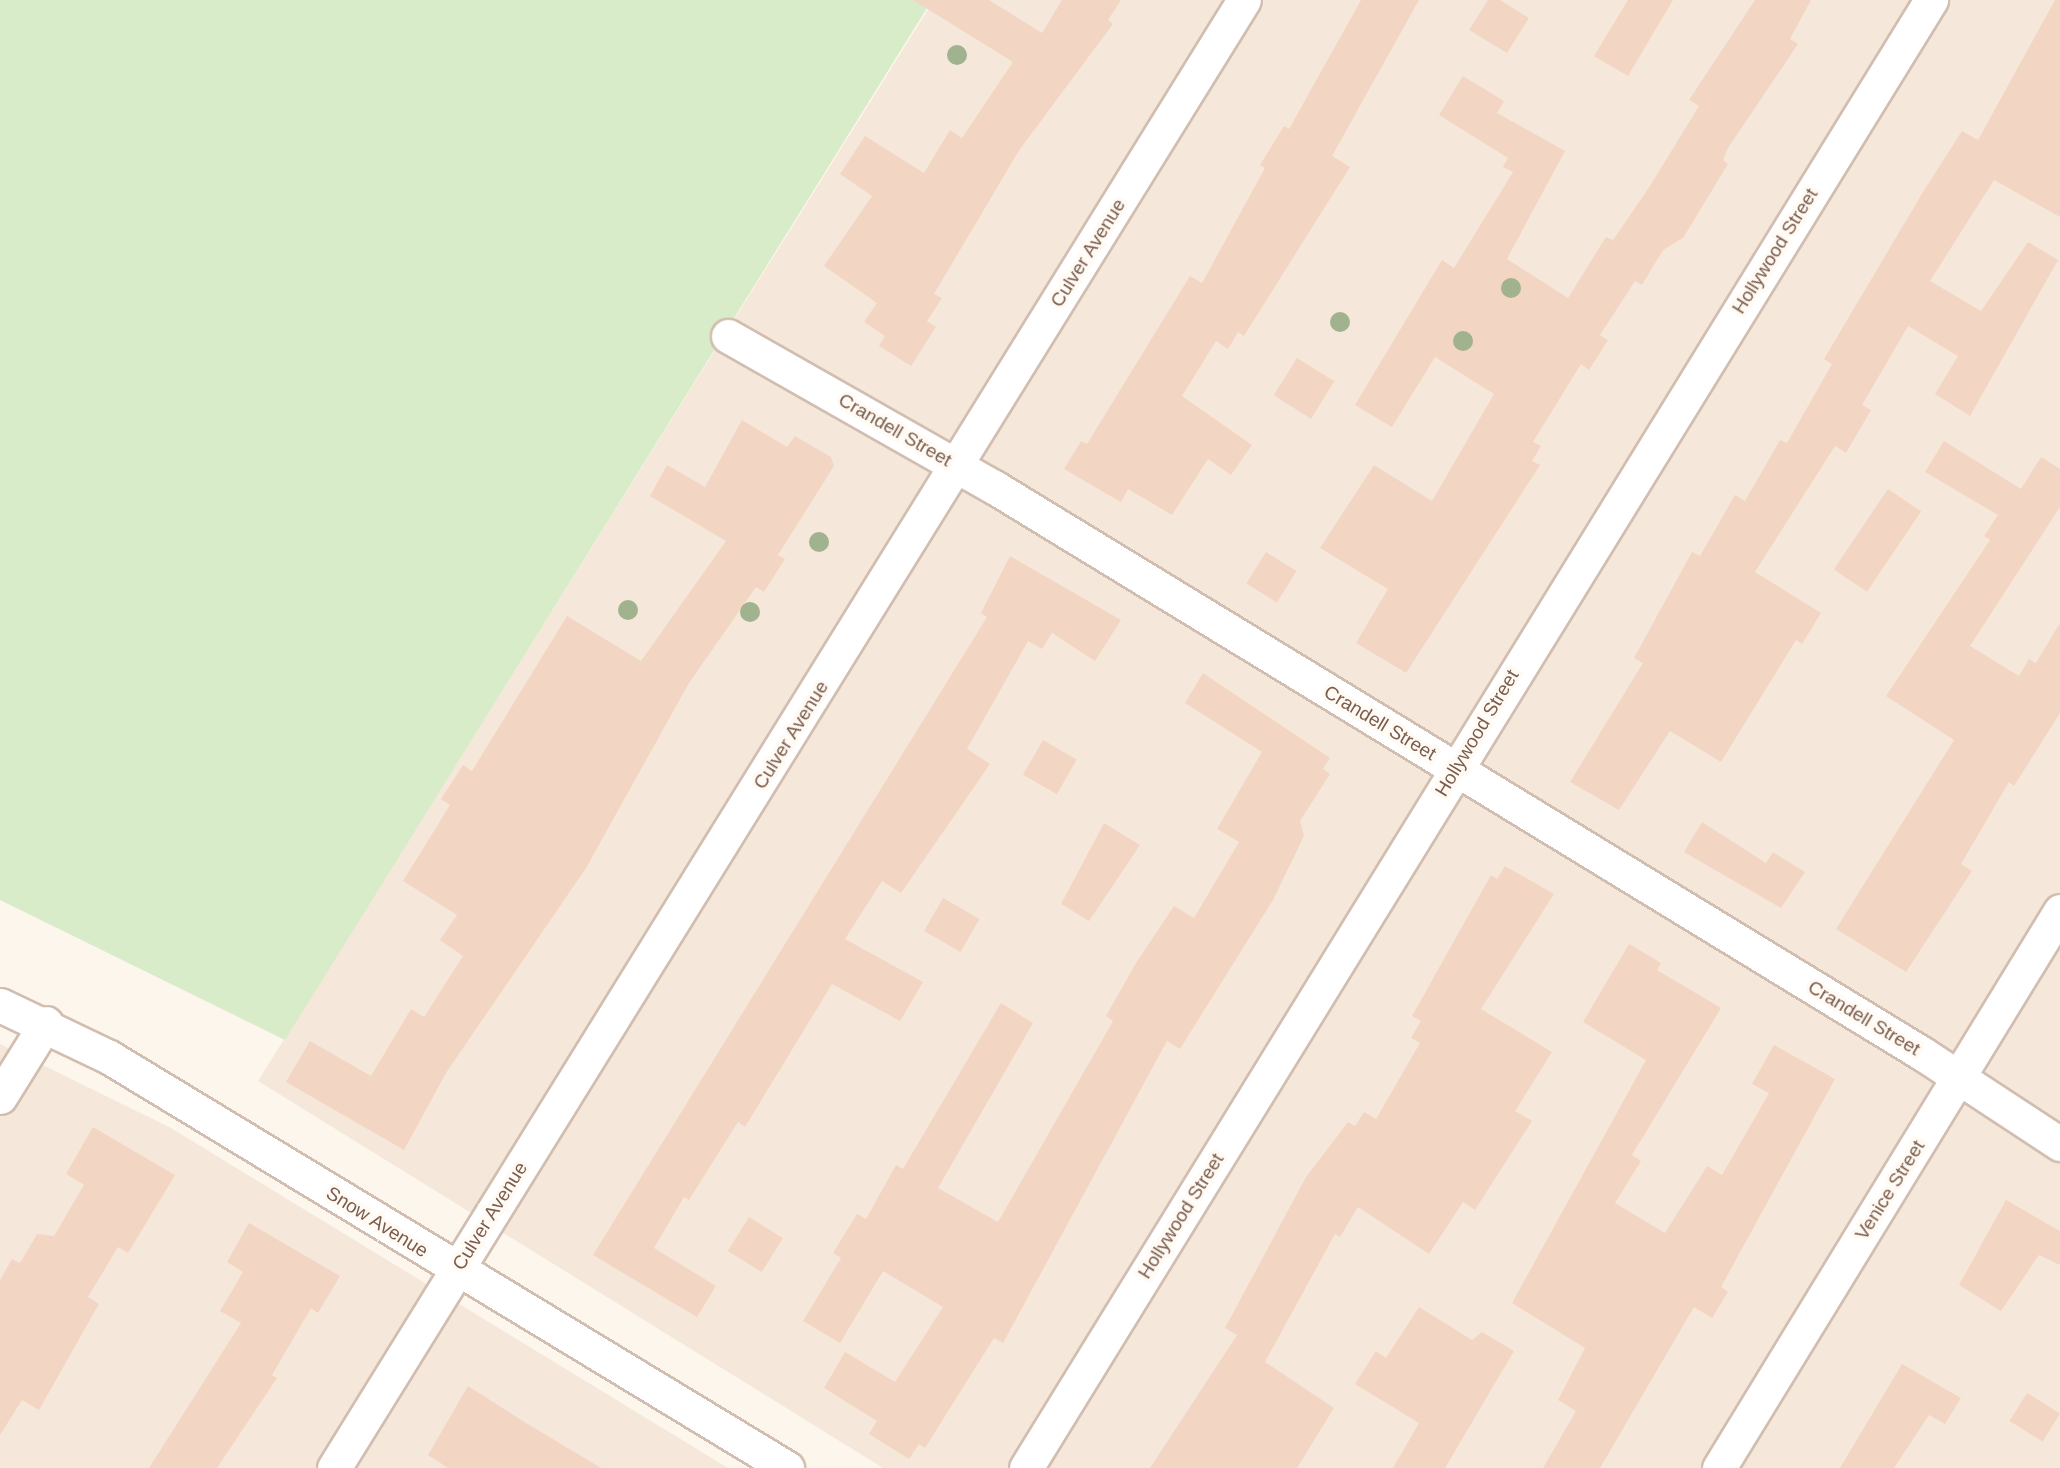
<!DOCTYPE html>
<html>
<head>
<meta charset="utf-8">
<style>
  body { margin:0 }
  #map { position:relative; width:2060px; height:1468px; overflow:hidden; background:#fdf6ec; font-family:Helvetica,sans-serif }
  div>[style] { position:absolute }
  .residential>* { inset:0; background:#f5e8da }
  .green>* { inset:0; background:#d8ecc9 }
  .building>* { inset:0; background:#f3d5c3; transform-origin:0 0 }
  .roads { filter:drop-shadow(2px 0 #d1beb0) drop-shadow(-2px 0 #d1beb0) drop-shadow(0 2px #d1beb0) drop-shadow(0 -2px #d1beb0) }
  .minor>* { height:33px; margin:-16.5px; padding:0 16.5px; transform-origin:16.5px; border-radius:16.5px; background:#fff }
  .trees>* { width:20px; height:20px; margin:-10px; border-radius:50%; background:#a0b28e }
  span { translate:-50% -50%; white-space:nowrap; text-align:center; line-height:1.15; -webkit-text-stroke:7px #fffaf3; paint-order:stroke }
  .street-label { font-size:19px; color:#7a5c4d }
</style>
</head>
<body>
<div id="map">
  <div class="residential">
    <div style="clip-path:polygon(934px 0,2060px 0,2060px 1468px,883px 1468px,258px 1081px)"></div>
    <div style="clip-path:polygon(0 1044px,171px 1128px,728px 1468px,0 1468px)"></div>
  </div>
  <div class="green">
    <div style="clip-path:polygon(0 0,932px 0,285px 1040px,0 900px)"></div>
  </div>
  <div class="building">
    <div style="clip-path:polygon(913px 0,989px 0,1042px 33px,1062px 0,1121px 0,1108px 20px,1113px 24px,1020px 149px,934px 294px,942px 298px,927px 321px,936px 327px,911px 366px,879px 346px,885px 336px,864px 322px,877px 303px,824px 266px,872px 196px,840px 174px,865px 136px,924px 173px,950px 130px,962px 138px,1013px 62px)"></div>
    <div style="clip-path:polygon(1361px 0,1419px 0,1332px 156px,1350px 167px,1244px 336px,1238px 332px,1228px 349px,1216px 341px,1182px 396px,1252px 445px,1231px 475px,1208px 459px,1172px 515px,1128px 489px,1121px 502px,1064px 469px,1081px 441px,1087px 444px,1190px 276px,1202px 283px,1265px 168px,1260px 165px,1284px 126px,1289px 129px)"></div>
    <div style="clip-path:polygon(1488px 0,1500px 0,1529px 18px,1507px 53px,1469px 30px)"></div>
    <div style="clip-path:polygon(1628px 0,1673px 0,1628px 76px,1594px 56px)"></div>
    <div style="clip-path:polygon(1755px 0,1811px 0,1790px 39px,1798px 44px,1728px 148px,1723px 160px,1728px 164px,1683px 238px,1663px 250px,1642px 285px,1635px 281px,1600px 335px,1608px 340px,1589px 370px,1581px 364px,1533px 442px,1541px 446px,1532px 461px,1540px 465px,1406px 673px,1356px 643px,1388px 589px,1320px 548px,1374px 465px,1432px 501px,1494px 394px,1435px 357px,1392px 427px,1355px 405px,1442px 260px,1454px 268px,1513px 172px,1503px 167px,1508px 158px,1439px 115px,1463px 76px,1504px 101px,1497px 113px,1565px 151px,1507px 259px,1568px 298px,1606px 237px,1613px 240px,1650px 186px,1699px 106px,1689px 100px)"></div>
    <div style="clip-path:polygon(2055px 0,2060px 0,2060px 217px,1994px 180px,1930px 281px,1981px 311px,2028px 242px,2058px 260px,1970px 416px,1935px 394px,1958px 356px,1908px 326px,1862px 405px,1871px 410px,1846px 453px,1835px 446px,1755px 572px,1821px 613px,1802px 644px,1796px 640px,1721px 762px,1670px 731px,1619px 810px,1570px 782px,1643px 663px,1634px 658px,1692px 552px,1700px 556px,1735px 495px,1745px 501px,1780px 440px,1787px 443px,1832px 364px,1824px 359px,1923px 192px,1962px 131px,1978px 140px)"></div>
    <div style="left:1297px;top:358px;width:44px;height:44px;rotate:32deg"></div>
    <div style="clip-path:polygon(742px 420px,787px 447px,795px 436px,831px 457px,834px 466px,778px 555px,785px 559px,764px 592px,756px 587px,689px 683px,586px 868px,446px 1073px,404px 1150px,286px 1082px,310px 1041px,371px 1076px,411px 1009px,424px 1017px,463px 956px,440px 940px,457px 915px,403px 881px,450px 805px,441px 799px,463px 765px,472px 771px,567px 616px,641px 661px,726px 541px,650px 496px,667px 465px,705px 487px)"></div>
    <div style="clip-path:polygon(1944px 441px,2021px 489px,2041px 457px,2060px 469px,2060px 507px,1970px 646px,2019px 676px,2029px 659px,2036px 663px,2060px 623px,2060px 713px,2014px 786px,2009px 782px,1961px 864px,1972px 871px,1906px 972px,1836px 929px,1954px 740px,1886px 696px,1990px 540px,1984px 536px,1998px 515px,1925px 472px)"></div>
    <div style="left:1888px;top:489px;width:40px;height:97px;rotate:34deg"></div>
    <div style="left:1266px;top:552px;width:36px;height:37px;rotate:32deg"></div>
    <div style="clip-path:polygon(1010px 556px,1121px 620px,1095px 661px,1052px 633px,1042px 649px,1028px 641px,967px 749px,990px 764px,901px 893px,882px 881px,845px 939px,923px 982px,900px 1021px,832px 984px,745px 1127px,738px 1122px,689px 1200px,684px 1197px,654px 1248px,716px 1286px,697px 1317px,593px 1255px,987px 617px,981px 613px)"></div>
    <div style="clip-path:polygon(1203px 673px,1330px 758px,1323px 769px,1330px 774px,1300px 821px,1304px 836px,1273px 900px,1180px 1049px,1167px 1041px,1003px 1343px,994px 1338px,925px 1448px,919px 1444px,909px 1459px,869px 1434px,877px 1421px,824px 1388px,845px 1352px,895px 1382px,943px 1307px,883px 1271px,840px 1343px,803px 1321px,841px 1258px,833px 1253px,857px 1214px,866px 1219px,896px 1165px,903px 1169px,1001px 1003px,1033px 1023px,938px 1188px,998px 1222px,1113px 1021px,1106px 1016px,1136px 963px,1174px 906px,1194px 918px,1239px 842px,1217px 829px,1262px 752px,1185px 703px)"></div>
    <div style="left:1043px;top:740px;width:39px;height:40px;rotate:30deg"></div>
    <div style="clip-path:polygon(1702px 822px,1766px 863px,1773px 852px,1805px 872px,1781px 908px,1684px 852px)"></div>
    <div style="clip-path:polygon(1104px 823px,1140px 845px,1089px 921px,1061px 904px)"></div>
    <div style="clip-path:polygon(1505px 866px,1554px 894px,1481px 1009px,1552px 1052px,1515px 1111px,1532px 1121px,1475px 1210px,1463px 1202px,1429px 1254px,1358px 1207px,1340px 1237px,1335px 1234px,1265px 1362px,1334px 1408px,1297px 1468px,1150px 1468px,1237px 1335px,1225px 1328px,1306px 1177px,1348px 1122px,1355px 1126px,1364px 1112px,1376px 1119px,1420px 1043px,1411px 1038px,1421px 1021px,1412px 1016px,1491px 875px,1497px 879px)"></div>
    <div style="left:943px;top:898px;width:42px;height:38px;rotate:30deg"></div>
    <div style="clip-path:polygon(1629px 944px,1661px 963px,1657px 970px,1721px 1008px,1632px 1155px,1641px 1161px,1615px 1203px,1665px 1233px,1707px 1166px,1722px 1175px,1769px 1093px,1752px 1084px,1774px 1045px,1835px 1079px,1721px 1287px,1728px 1292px,1712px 1318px,1694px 1307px,1600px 1468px,1543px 1468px,1576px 1411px,1558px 1400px,1585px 1348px,1512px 1303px,1646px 1060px,1583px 1022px)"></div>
    <div style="clip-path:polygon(93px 1127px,175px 1175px,128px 1253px,118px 1247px,88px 1297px,99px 1304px,39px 1410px,22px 1400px,0 1435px,0 1280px,12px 1259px,20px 1263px,37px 1234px,54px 1236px,84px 1185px,66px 1174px)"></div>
    <div style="clip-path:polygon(2006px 1200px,2060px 1231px,2060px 1265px,2039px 1255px,2001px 1311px,1959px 1285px)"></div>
    <div style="left:749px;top:1217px;width:40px;height:40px;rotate:32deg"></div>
    <div style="clip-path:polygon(249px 1223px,340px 1276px,318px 1313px,311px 1308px,272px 1375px,277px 1378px,217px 1468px,149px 1468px,241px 1323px,220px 1311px,243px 1272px,227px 1262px)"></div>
    <div style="clip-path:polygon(1419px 1307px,1472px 1340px,1482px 1332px,1514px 1351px,1445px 1468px,1393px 1468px,1419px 1423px,1355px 1384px,1376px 1351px,1386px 1358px)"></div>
    <div style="clip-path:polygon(1902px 1364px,1961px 1398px,1945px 1424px,1929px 1415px,1894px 1468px,1840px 1468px)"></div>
    <div style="clip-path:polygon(468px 1386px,526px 1423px,601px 1468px,448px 1468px,428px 1455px)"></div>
    <div style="left:2027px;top:1393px;width:39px;height:33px;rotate:32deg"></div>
  </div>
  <div class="roads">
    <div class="minor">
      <div style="left:728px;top:336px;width:306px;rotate:29.6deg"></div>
      <div style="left:994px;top:487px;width:1088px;rotate:31.4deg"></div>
      <div style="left:1923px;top:1054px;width:164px;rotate:33.3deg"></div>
      <div style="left:0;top:1005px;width:121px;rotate:25.5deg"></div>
      <div style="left:109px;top:1057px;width:793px;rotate:31.22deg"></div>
      <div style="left:0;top:1097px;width:87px;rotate:-58.1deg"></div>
      <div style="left:334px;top:1468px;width:1727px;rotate:-58.21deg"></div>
      <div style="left:1026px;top:1468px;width:1725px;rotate:-58.35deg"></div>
      <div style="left:1719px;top:1468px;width:653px;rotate:-58.52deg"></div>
    </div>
  </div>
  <div class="trees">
    <div style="left:957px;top:55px"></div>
    <div style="left:1511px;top:288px"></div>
    <div style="left:1340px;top:322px"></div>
    <div style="left:1463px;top:341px"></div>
    <div style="left:819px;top:542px"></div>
    <div style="left:628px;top:610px"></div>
    <div style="left:750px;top:612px"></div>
  </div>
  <div class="street-label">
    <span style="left:1775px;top:251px;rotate:-58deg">Hollywood Street</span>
    <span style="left:1088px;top:253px;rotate:-58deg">Culver Avenue</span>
    <span style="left:895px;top:430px;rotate:30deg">Crandell Street</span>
    <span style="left:1380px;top:723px;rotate:31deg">Crandell Street</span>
    <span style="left:1477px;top:733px;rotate:-59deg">Hollywood Street</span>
    <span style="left:791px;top:735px;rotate:-58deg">Culver Avenue</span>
    <span style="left:1864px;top:1018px;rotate:31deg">Crandell Street</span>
    <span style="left:1890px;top:1190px;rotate:-58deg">Venice Street</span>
    <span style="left:490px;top:1216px;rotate:-58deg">Culver Avenue</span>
    <span style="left:1181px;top:1216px;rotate:-58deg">Hollywood Street</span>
    <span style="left:377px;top:1222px;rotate:32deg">Snow Avenue</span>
  </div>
</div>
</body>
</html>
